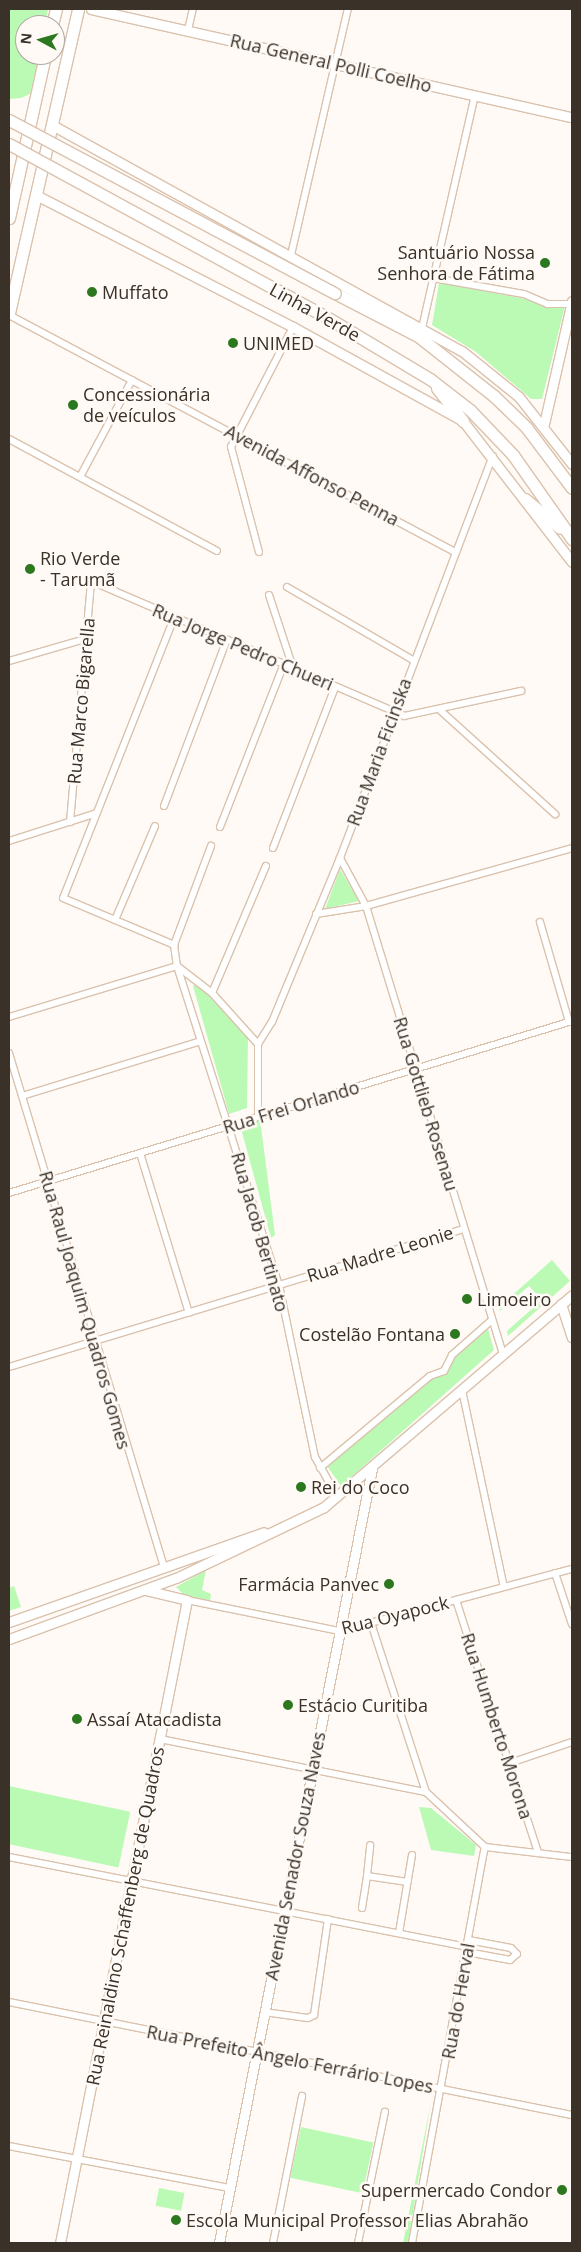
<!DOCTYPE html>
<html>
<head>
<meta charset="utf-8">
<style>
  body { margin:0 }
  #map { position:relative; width:581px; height:2252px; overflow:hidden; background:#fffaf6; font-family:"Open Sans",sans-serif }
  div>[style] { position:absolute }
  .green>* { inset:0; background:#bbfab4; transform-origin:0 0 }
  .roads { filter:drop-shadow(1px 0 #dac2ad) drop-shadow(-1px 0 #dac2ad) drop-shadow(0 1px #dac2ad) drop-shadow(0 -1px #dac2ad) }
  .street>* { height:6px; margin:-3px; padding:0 3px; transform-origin:3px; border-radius:3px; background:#fff }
  .secondary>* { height:9px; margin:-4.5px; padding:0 4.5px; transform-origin:4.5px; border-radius:4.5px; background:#fff }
  .highway>* { height:11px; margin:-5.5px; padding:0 5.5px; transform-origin:5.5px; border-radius:5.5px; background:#fff }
  .bridges { filter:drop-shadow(1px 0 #dac2ad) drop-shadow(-1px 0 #dac2ad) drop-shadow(0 1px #dac2ad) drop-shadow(0 -1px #dac2ad) }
  .highway-bridge>* { height:11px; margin:-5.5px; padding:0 5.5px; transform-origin:5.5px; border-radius:5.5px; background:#fff }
  .dots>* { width:14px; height:14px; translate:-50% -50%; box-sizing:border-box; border:2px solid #fffaf6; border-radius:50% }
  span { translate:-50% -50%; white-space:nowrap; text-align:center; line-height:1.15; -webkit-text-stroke:5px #fffaf6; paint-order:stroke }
  .street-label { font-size:18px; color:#3a3128 }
  .poi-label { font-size:18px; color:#3a3128 }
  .right { translate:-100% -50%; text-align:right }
  .left { translate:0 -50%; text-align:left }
  .frame { position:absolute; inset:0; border:10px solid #3a3128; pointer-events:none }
  .north { position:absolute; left:15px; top:15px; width:50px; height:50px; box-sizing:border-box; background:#fffaf6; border:1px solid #b0aaa4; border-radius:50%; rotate:276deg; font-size:14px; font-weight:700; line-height:20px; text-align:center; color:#3a3128 }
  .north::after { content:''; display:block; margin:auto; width:18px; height:22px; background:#2b781f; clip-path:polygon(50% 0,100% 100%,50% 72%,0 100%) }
</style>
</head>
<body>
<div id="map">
  <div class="green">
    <div style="clip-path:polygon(9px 9px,48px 9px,45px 25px,25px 25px,25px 55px,39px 55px,30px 94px,21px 98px,9px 99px)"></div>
    <div style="clip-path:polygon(451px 280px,455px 286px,565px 306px,542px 399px,531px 399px,476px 352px,432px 325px,439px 283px)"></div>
    <div style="clip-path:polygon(340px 869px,359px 901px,325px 909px)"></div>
    <div style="clip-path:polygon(196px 983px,248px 1037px,247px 1108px,229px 1114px,193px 986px)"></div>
    <div style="clip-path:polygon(260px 1119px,275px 1235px,271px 1238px,240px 1125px)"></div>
    <div style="clip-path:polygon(552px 1260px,570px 1281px,508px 1336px,507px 1331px,542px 1300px,529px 1286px,500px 1311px,499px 1307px)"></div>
    <div style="clip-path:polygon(488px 1329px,494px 1350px,341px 1486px,327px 1466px,432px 1379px,446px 1375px,454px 1358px)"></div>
    <div style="clip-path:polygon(206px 1570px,202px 1590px,211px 1594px,210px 1601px,184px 1595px,176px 1587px)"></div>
    <div style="clip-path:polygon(14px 1586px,21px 1607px,9px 1611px,9px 1588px)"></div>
    <div style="left:9px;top:1786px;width:124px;height:57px;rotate:12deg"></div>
    <div style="clip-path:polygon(419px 1807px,431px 1808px,476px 1845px,474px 1856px,431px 1850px)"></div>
    <div style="clip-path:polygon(431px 2102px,408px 2243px,403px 2243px)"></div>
    <div style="left:301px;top:2127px;width:74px;height:52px;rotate:12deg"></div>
    <div style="left:159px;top:2188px;width:26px;height:18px;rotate:11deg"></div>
  </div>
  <div class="roads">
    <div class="street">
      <div style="left:188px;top:30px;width:22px;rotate:-77deg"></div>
      <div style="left:291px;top:255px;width:253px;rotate:-77deg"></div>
      <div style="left:433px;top:278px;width:92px;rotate:10deg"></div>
      <div style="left:524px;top:294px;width:26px;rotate:23deg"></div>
      <div style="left:548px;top:304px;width:23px"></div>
      <div style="left:9px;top:315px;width:505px;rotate:27.99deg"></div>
      <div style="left:422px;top:328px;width:239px;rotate:-77.2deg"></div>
      <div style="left:9px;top:439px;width:236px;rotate:28.3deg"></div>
      <div style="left:81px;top:475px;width:108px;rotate:-61.8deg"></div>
      <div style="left:259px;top:552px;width:109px;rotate:-104.9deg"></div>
      <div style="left:231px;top:447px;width:135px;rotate:-62.7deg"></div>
      <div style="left:287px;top:587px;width:146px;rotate:30.1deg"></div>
      <div style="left:269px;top:595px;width:77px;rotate:71.8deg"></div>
      <div style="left:174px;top:618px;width:301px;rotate:111.6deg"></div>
      <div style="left:63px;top:898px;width:121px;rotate:22.9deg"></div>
      <div style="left:174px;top:945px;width:21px;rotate:82deg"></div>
      <div style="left:177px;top:966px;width:44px;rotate:37.6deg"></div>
      <div style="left:212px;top:993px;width:69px;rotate:48deg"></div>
      <div style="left:258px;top:1044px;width:73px;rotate:90deg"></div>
      <div style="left:9px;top:661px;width:82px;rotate:-16.2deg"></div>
      <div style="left:441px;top:711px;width:154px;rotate:42.1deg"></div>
      <div style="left:164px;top:806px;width:175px;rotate:-69.3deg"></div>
      <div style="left:70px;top:822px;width:242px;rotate:-85deg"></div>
      <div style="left:91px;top:581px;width:341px;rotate:23.3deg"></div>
      <div style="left:404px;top:716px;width:120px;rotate:-12.1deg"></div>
      <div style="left:220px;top:827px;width:175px;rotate:-68.6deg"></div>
      <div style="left:9px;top:841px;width:92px;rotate:-17.7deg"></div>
      <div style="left:273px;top:848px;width:173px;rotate:-68.9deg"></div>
      <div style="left:340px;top:858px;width:55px;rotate:61.6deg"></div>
      <div style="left:366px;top:906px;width:469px;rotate:73deg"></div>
      <div style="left:316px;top:914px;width:51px;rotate:-9.1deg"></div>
      <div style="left:366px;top:906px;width:214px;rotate:-15.7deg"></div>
      <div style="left:115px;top:920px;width:102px;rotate:-66.9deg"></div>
      <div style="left:540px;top:922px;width:104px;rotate:73.8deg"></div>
      <div style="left:174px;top:945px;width:106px;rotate:-69.5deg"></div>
      <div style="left:212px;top:993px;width:138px;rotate:-67deg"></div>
      <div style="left:9px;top:1017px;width:176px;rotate:-16.9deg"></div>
      <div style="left:177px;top:966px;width:335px;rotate:72.3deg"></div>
      <div style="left:279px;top:1285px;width:176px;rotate:78.2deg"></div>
      <div style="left:315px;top:1457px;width:47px;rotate:60.7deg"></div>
      <div style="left:258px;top:1044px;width:26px;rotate:-58deg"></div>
      <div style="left:272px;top:1022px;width:178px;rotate:-67.5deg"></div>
      <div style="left:340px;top:858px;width:430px;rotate:-69.2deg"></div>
      <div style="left:9px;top:1053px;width:537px;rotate:73.22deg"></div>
      <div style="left:22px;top:1096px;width:187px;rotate:-17.1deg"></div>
      <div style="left:140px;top:1153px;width:167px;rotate:73deg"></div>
      <div style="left:9px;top:1193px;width:589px;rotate:-16.99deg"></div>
      <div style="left:9px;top:1367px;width:475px;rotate:-16.9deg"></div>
      <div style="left:462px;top:1390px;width:201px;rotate:78deg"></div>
      <div style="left:320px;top:1468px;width:143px;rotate:-39.9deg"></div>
      <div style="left:430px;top:1376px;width:15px;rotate:-20deg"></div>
      <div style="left:444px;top:1371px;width:18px;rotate:-63deg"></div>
      <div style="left:452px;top:1355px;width:53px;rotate:-41.2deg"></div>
      <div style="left:555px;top:1573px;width:54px;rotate:71.6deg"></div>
      <div style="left:187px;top:1600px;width:156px;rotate:11.5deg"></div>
      <div style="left:340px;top:1631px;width:240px;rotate:-15deg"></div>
      <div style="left:456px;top:1600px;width:266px;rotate:72deg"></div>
      <div style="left:371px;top:1623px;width:178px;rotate:72deg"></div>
      <div style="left:426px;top:1792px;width:81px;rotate:43deg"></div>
      <div style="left:485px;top:1847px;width:88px;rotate:6.6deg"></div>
      <div style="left:160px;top:1739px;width:271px;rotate:11.3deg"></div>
      <div style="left:510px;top:1763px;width:65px;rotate:-18.7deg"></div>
      <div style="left:9px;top:1857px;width:468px;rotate:11.1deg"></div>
      <div style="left:367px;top:1876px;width:31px;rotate:-84deg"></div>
      <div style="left:362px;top:1908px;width:32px;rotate:-81deg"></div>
      <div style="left:367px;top:1876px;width:41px;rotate:8.3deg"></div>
      <div style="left:399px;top:1933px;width:79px;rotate:-80.5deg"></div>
      <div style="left:467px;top:1952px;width:44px;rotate:10.5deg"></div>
      <div style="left:510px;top:1960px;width:9px;rotate:-41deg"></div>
      <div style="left:517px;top:1954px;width:8px;rotate:-135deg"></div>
      <div style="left:511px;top:1948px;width:43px;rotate:-169.2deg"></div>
      <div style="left:9px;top:2002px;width:574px;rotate:11.35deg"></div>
      <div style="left:264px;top:2012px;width:44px;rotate:7.8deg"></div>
      <div style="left:308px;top:2018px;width:7px;rotate:-27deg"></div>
      <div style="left:314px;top:2015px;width:97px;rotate:-81.7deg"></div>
      <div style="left:9px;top:2146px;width:224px;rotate:10.8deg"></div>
      <div style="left:273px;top:2243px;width:150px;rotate:-78.8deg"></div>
      <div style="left:358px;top:2243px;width:134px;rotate:-78.4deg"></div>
      <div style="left:412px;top:2243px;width:403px;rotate:-79.6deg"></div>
    </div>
    <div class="secondary">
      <div style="left:91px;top:9px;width:493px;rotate:12.7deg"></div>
      <div style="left:52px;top:125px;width:468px;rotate:28.9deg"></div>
      <div style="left:462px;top:351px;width:73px;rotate:38.9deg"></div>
      <div style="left:519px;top:397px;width:85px;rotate:51.7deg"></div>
      <div style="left:36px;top:195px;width:289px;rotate:27.2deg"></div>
      <div style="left:293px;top:327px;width:194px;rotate:28.9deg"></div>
      <div style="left:463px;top:421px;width:178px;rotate:52.3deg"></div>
      <div style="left:544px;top:424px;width:126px;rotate:-77.2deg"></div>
      <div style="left:561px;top:1304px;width:35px;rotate:72deg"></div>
      <div style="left:9px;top:1622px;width:270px;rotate:-19.4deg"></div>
      <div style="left:9px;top:1639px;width:178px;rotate:-20.1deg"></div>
      <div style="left:176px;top:1578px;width:164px;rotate:-25.6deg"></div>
      <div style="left:324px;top:1507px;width:326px;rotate:-40.5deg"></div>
      <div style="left:60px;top:2243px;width:655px;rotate:-78.83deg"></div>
      <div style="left:187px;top:1600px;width:42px;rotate:-166.3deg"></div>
      <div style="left:219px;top:2243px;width:790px;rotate:-78.83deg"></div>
    </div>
    <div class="highway">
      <div style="left:52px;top:25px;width:16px;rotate:-76deg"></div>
      <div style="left:9px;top:218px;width:167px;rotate:-77.5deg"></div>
      <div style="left:335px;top:293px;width:93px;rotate:27.4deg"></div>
      <div style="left:418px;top:336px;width:97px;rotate:38.3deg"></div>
      <div style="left:494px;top:396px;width:45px;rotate:44.1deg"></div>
      <div style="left:526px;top:427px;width:76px;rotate:53deg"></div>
      <div style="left:9px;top:313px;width:312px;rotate:-77.2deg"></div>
      <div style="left:323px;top:315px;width:125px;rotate:30.9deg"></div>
      <div style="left:430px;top:379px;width:51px;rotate:37.8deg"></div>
      <div style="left:470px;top:410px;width:62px;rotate:46.3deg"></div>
      <div style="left:513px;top:455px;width:103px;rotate:54.9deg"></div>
      <div style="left:437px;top:388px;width:42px;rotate:51.8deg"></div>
      <div style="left:525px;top:499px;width:45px;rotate:39.6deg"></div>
    </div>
  </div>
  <div class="bridges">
    <div class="highway-bridge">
      <div style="left:9px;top:120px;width:369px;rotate:28deg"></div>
      <div style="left:9px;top:144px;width:358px;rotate:28.6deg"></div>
    </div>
  </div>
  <div class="dots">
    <div style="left:545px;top:263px;background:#2b781f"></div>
    <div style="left:92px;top:292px;background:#2b781f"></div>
    <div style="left:233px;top:343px;background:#2b781f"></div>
    <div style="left:73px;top:405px;background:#2b781f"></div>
    <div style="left:30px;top:569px;background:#2b781f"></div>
    <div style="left:467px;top:1299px;background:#2b781f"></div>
    <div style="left:455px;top:1334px;background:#2b781f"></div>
    <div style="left:301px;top:1487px;background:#2b781f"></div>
    <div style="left:389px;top:1584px;background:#2b781f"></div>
    <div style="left:288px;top:1705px;background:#2b781f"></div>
    <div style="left:77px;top:1719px;background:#2b781f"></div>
    <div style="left:562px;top:2190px;background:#2b781f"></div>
    <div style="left:176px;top:2220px;background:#2b781f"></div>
  </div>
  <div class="street-label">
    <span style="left:331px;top:63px;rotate:13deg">Rua General Polli Coelho</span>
    <span style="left:315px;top:312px;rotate:29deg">Linha Verde</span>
    <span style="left:312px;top:475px;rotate:28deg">Avenida Affonso Penna</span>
    <span style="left:243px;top:647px;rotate:23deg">Rua Jorge Pedro Chueri</span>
    <span style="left:81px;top:701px;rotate:-85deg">Rua Marco Bigarella</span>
    <span style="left:379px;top:752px;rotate:-70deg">Rua Maria Ficinska</span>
    <span style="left:426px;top:1104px;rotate:73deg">Rua Gottlieb Rosenau</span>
    <span style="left:291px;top:1107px;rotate:-17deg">Rua Frei Orlando</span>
    <span style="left:260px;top:1232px;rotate:74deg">Rua Jacob Bertinato</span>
    <span style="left:380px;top:1254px;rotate:-17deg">Rua Madre Leonie</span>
    <span style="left:85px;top:1310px;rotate:74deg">Rua Raul Joaquim Quadros Gomes</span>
    <span style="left:395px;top:1615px;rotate:-14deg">Rua Oyapock</span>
    <span style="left:497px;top:1726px;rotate:72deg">Rua Humberto Morona</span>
    <span style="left:295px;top:1856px;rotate:-79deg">Avenida Senador Souza Naves</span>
    <span style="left:125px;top:1916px;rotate:-79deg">Rua Reinaldino Schaffenberg de Quadros</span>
    <span style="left:458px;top:2001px;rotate:-80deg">Rua do Herval</span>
    <span style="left:290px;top:2059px;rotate:11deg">Rua Prefeito Ângelo Ferrário Lopes</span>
  </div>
  <div class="poi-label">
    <span class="right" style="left:535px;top:263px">Santuário Nossa<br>Senhora de Fátima</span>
    <span class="left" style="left:102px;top:292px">Muffato</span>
    <span class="left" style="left:243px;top:343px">UNIMED</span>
    <span class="left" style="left:83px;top:405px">Concessionária<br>de veículos</span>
    <span class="left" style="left:40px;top:569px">Rio Verde<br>- Tarumã</span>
    <span class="left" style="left:477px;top:1299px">Limoeiro</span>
    <span class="right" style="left:445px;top:1334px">Costelão Fontana</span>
    <span class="left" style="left:311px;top:1487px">Rei do Coco</span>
    <span class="right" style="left:379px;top:1584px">Farmácia Panvec</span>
    <span class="left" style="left:298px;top:1705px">Estácio Curitiba</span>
    <span class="left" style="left:87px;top:1719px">Assaí Atacadista</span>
    <span class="right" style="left:552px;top:2190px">Supermercado Condor</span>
    <span class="left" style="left:186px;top:2220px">Escola Municipal Professor Elias Abrahão</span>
  </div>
  <div class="frame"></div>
  <div class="north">N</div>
</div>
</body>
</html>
